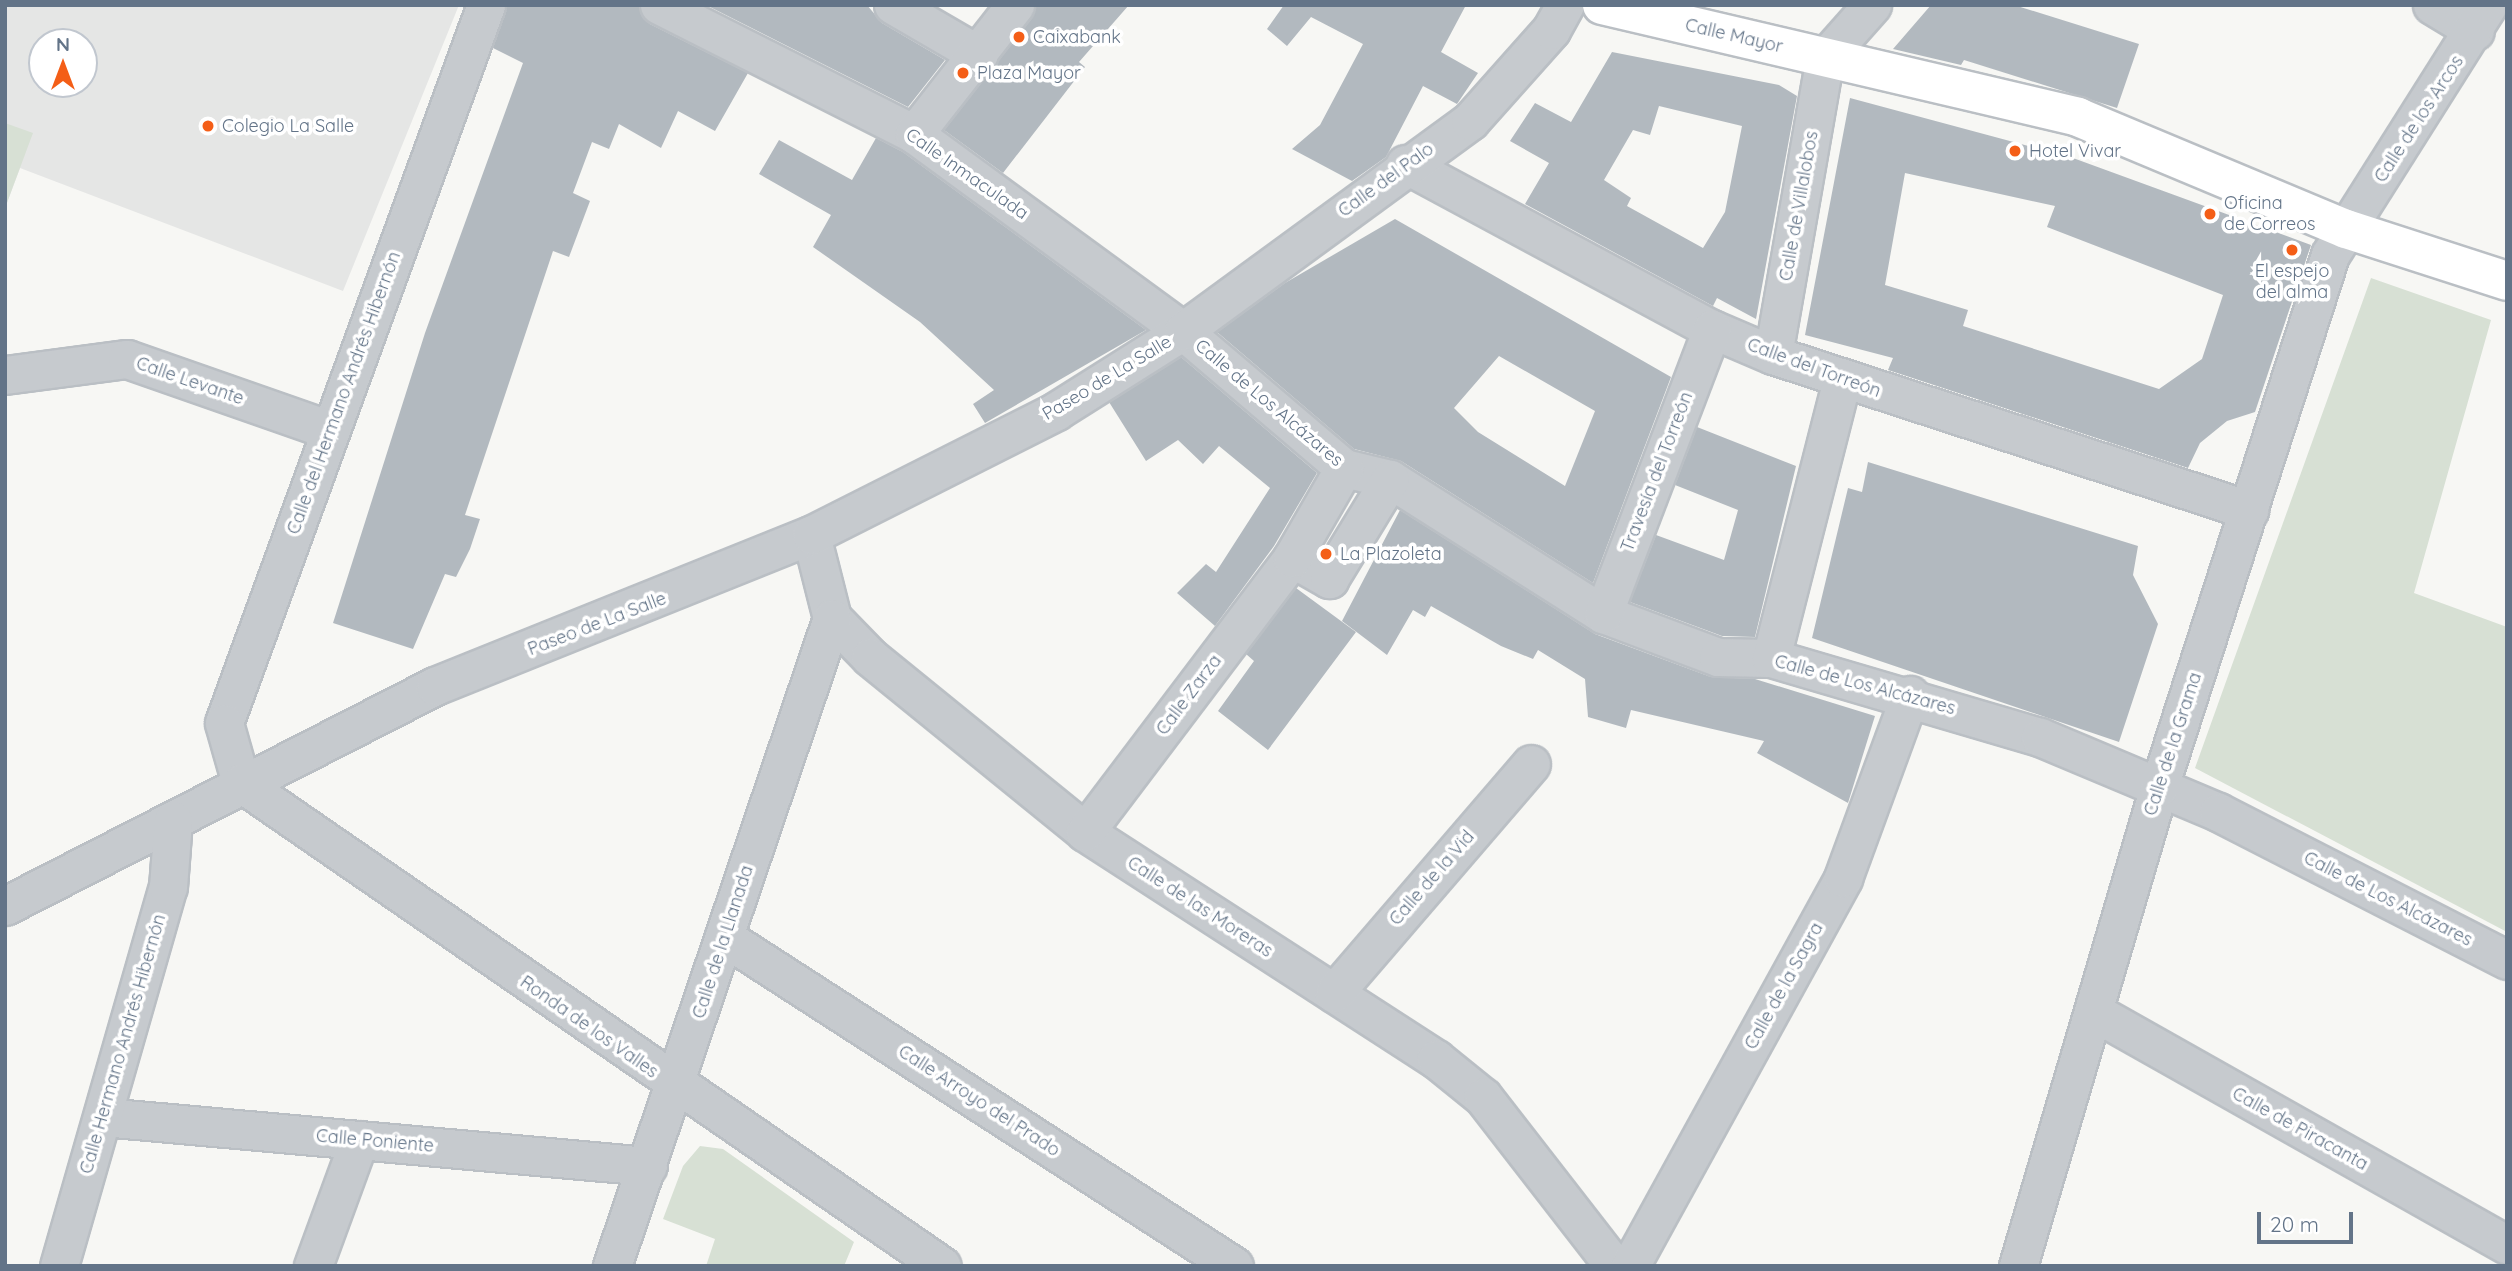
<!DOCTYPE html>
<html>
<head>
<meta charset="utf-8">
<style>
  body { margin:0 }
  #map { position:relative; width:2512px; height:1271px; overflow:hidden; background:#f7f7f4; font-family:Quicksand,sans-serif }
  div>[style] { position:absolute }
  .built>* { inset:0; background:#e5e6e5 }
  .green>* { inset:0; background:#d7e0d4 }
  .building>* { inset:0; background:#b2b9bf }
  .roads { filter:drop-shadow(2px 0 #babfc4) drop-shadow(-2px 0 #babfc4) drop-shadow(0 2px #babfc4) drop-shadow(0 -2px #babfc4) }
  .street>* { height:37px; margin:-18.5px; padding:0 18.5px; transform-origin:18.5px; border-radius:18.5px; background:#c6cace }
  .secondary>* { height:38px; margin:-19px; padding:0 19px; transform-origin:19px; border-radius:19px; background:#fff }
  .dots>* { width:19px; height:19px; translate:-50% -50%; box-sizing:border-box; border:4px solid #fff; border-radius:50% }
  span { translate:-50% -50%; white-space:nowrap; text-align:center; line-height:1.15; -webkit-text-stroke:7px #fff; paint-order:stroke }
  .street-label { font-size:18px; color:#637488 }
  .poi-label { font-size:18px; color:#637488 }
  .left { translate:0 -50%; text-align:left }
  .frame { position:absolute; inset:0; border:7px solid #637488; pointer-events:none }
  .north { position:absolute; left:28px; top:28px; width:70px; height:70px; box-sizing:border-box; background:#fff; border:2px solid #c1c7cf; border-radius:50%; rotate:0deg; font-size:19px; font-weight:700; line-height:28px; text-align:center; color:#637488 }
  .north::after { content:''; display:block; margin:auto; width:24px; height:32px; background:#f45e17; clip-path:polygon(50% 0,100% 100%,50% 72%,0 100%) }
  .scale { position:absolute; left:2257px; top:1212px; width:96px; height:32px; box-sizing:border-box; border:4px solid #637488; border-top:0; padding-left:9px; font-size:21px; line-height:24px; white-space:nowrap; color:#637488; -webkit-text-stroke:5px #fff; paint-order:stroke }
</style>
</head>
<body>
<div id="map">
  <div class="built">
    <div style="clip-path:polygon(evenodd,5px 5px,459px 5px,343px 291px,20px 168px,5px 208px,5px 5px,42px 42px,84px 42px,84px 84px,42px 84px,42px 42px)"></div>
  </div>
  <div class="green">
    <div style="clip-path:polygon(5px 123px,33px 133px,5px 208px)"></div>
    <div style="clip-path:polygon(2371px 278px,2491px 320px,2414px 593px,2507px 627px,2507px 932px,2195px 768px)"></div>
    <div style="clip-path:polygon(700px 1146px,723px 1149px,854px 1242px,844px 1266px,706px 1266px,715px 1239px,663px 1219px,683px 1166px)"></div>
  </div>
  <div class="building">
    <div style="clip-path:polygon(506px 5px,638px 5px,650px 24px,748px 73px,715px 131px,678px 111px,661px 148px,619px 124px,609px 149px,592px 142px,573px 193px,590px 201px,569px 257px,553px 251px,465px 515px,480px 519px,470px 549px,456px 577px,445px 574px,413px 649px,333px 623px,425px 333px,523px 63px,493px 48px)"></div>
    <div style="clip-path:polygon(706px 5px,867px 5px,882px 23px,945px 60px,908px 107px)"></div>
    <div style="clip-path:polygon(1036px 5px,1129px 5px,1079px 62px,1085px 67px,1003px 173px,944px 130px)"></div>
    <div style="clip-path:polygon(1284px 5px,1466px 5px,1441px 52px,1478px 73px,1457px 104px,1423px 86px,1386px 157px,1352px 181px,1292px 149px,1320px 125px,1363px 44px,1311px 17px,1287px 46px,1267px 29px)"></div>
    <div style="clip-path:polygon(1931px 5px,2014px 5px,2139px 44px,2117px 108px,1964px 60px,1961px 65px,1893px 49px)"></div>
    <div style="clip-path:polygon(evenodd,1612px 52px,1779px 85px,1797px 96px,1756px 319px,1717px 298px,1713px 306px,1525px 204px,1549px 163px,1510px 141px,1535px 103px,1571px 122px,1612px 52px,1659px 106px,1742px 126px,1725px 212px,1703px 248px,1627px 206px,1631px 198px,1604px 180px,1633px 130px,1650px 135px,1659px 106px)"></div>
    <div style="clip-path:polygon(evenodd,1850px 98px,2073px 158px,2311px 245px,2255px 412px,2227px 421px,2200px 443px,2188px 468px,1888px 370px,1893px 358px,1805px 335px,1850px 98px,1905px 173px,2055px 206px,2047px 227px,2223px 295px,2202px 359px,2159px 389px,1963px 326px,1968px 310px,1885px 285px,1905px 173px)"></div>
    <div style="clip-path:polygon(876px 138px,903px 152px,1146px 330px,985px 423px,973px 404px,994px 390px,920px 322px,813px 247px,831px 215px,759px 174px,779px 140px,852px 180px)"></div>
    <div style="clip-path:polygon(evenodd,1395px 219px,1671px 377px,1593px 583px,1401px 461px,1354px 449px,1217px 332px,1285px 283px,1395px 219px,1499px 356px,1595px 411px,1565px 486px,1478px 432px,1454px 408px,1499px 356px)"></div>
    <div style="clip-path:polygon(1181px 357px,1317px 473px,1274px 546px,1215px 626px,1177px 593px,1206px 564px,1216px 572px,1270px 488px,1219px 446px,1203px 464px,1178px 440px,1146px 461px,1109px 402px)"></div>
    <div style="clip-path:polygon(1697px 427px,1796px 466px,1755px 637px,1722px 636px,1630px 602px,1656px 535px,1724px 560px,1738px 510px,1675px 485px)"></div>
    <div style="clip-path:polygon(1868px 462px,2138px 546px,2133px 575px,2158px 624px,2119px 742px,1812px 638px,1848px 488px,1862px 492px)"></div>
    <div style="clip-path:polygon(1400px 510px,1595px 634px,1711px 677px,1755px 679px,1875px 716px,1848px 803px,1757px 753px,1764px 741px,1631px 710px,1626px 728px,1588px 717px,1585px 679px,1538px 650px,1533px 659px,1501px 646px,1431px 606px,1425px 617px,1413px 610px,1387px 655px,1342px 621px)"></div>
    <div style="clip-path:polygon(1296px 588px,1356px 632px,1268px 750px,1218px 711px,1254px 661px,1246px 654px)"></div>
  </div>
  <div class="roads">
    <div class="street">
      <div style="left:486px;top:5px;width:764px;rotate:110.05deg"></div>
      <div style="left:224px;top:723px;width:62px;rotate:74.2deg"></div>
      <div style="left:241px;top:783px;width:851px;rotate:34.57deg"></div>
      <div style="left:659px;top:5px;width:286px;rotate:26.8deg"></div>
      <div style="left:914px;top:134px;width:333px;rotate:36.2deg"></div>
      <div style="left:1183px;top:331px;width:211px;rotate:40.4deg"></div>
      <div style="left:1344px;top:468px;width:47px;rotate:13.4deg"></div>
      <div style="left:1390px;top:479px;width:252px;rotate:32.4deg"></div>
      <div style="left:1603px;top:614px;width:123px;rotate:20.5deg"></div>
      <div style="left:1718px;top:657px;width:53px;rotate:1.1deg"></div>
      <div style="left:1771px;top:658px;width:280px;rotate:16.4deg"></div>
      <div style="left:2040px;top:737px;width:193px;rotate:22.8deg"></div>
      <div style="left:2218px;top:812px;width:325px;rotate:27.1deg"></div>
      <div style="left:893px;top:5px;width:99px;rotate:30.2deg"></div>
      <div style="left:2432px;top:5px;width:50px;rotate:31.2deg"></div>
      <div style="left:914px;top:134px;width:164px;rotate:-51.9deg"></div>
      <div style="left:1405px;top:164px;width:349px;rotate:28.3deg"></div>
      <div style="left:1712px;top:329px;width:66px;rotate:23.1deg"></div>
      <div style="left:1773px;top:355px;width:501px;rotate:18.04deg"></div>
      <div style="left:1773px;top:355px;width:302px;rotate:-80.1deg"></div>
      <div style="left:1825px;top:58px;width:71px;rotate:-48.4deg"></div>
      <div style="left:5px;top:375px;width:123px;rotate:-7.5deg"></div>
      <div style="left:127px;top:359px;width:215px;rotate:19.3deg"></div>
      <div style="left:811px;top:535px;width:86px;rotate:75.8deg"></div>
      <div style="left:832px;top:618px;width:54px;rotate:45.7deg"></div>
      <div style="left:870px;top:657px;width:277px;rotate:39.1deg"></div>
      <div style="left:1085px;top:832px;width:418px;rotate:32.9deg"></div>
      <div style="left:1436px;top:1059px;width:60px;rotate:39deg"></div>
      <div style="left:1483px;top:1097px;width:214px;rotate:52.2deg"></div>
      <div style="left:1292px;top:558px;width:43px;rotate:29.6deg"></div>
      <div style="left:1329px;top:579px;width:117px;rotate:-58.6deg"></div>
      <div style="left:1603px;top:614px;width:305px;rotate:-69.1deg"></div>
      <div style="left:1771px;top:658px;width:287px;rotate:-75.7deg"></div>
      <div style="left:1085px;top:832px;width:343px;rotate:-52.9deg"></div>
      <div style="left:1292px;top:558px;width:104px;rotate:-60deg"></div>
      <div style="left:5px;top:906px;width:483px;rotate:-27.1deg"></div>
      <div style="left:435px;top:686px;width:405px;rotate:-21.9deg"></div>
      <div style="left:811px;top:535px;width:275px;rotate:-26.8deg"></div>
      <div style="left:1056px;top:411px;width:150px;rotate:-32.2deg"></div>
      <div style="left:1183px;top:331px;width:356px;rotate:-36.2deg"></div>
      <div style="left:1470px;top:121px;width:122px;rotate:-48.3deg"></div>
      <div style="left:1551px;top:30px;width:29px;rotate:-61deg"></div>
      <div style="left:724px;top:937px;width:607px;rotate:32.83deg"></div>
      <div style="left:1334px;top:993px;width:302px;rotate:-49.3deg"></div>
      <div style="left:2094px;top:1012px;width:474px;rotate:29.4deg"></div>
      <div style="left:103px;top:1117px;width:547px;rotate:5.14deg"></div>
      <div style="left:59px;top:1266px;width:394px;rotate:-74deg"></div>
      <div style="left:168px;top:887px;width:67px;rotate:-85.7deg"></div>
      <div style="left:313px;top:1266px;width:134px;rotate:-69.9deg"></div>
      <div style="left:612px;top:1266px;width:684px;rotate:-71.25deg"></div>
      <div style="left:1630px;top:1266px;width:443px;rotate:-61.2deg"></div>
      <div style="left:1843px;top:878px;width:195px;rotate:-69.9deg"></div>
      <div style="left:2018px;top:1266px;width:499px;rotate:-73.6deg"></div>
      <div style="left:2159px;top:787px;width:559px;rotate:-72.18deg"></div>
      <div style="left:2330px;top:255px;width:296px;rotate:-57.7deg"></div>
    </div>
    <div class="secondary">
      <div style="left:1602px;top:5px;width:489px;rotate:13.2deg"></div>
      <div style="left:2078px;top:117px;width:290px;rotate:22.7deg"></div>
      <div style="left:2346px;top:229px;width:169px;rotate:17.9deg"></div>
    </div>
  </div>
  <div class="dots">
    <div style="left:1019px;top:37px;background:#f45e17"></div>
    <div style="left:963px;top:73px;background:#f45e17"></div>
    <div style="left:208px;top:126px;background:#f45e17"></div>
    <div style="left:2015px;top:151px;background:#f45e17"></div>
    <div style="left:2210px;top:214px;background:#f45e17"></div>
    <div style="left:2292px;top:250px;background:#f45e17"></div>
    <div style="left:1326px;top:554px;background:#f45e17"></div>
  </div>
  <div class="street-label">
    <span style="left:1734px;top:36px;rotate:13deg">Calle Mayor</span>
    <span style="left:2419px;top:119px;rotate:-57deg">Calle de los Arcos</span>
    <span style="left:967px;top:174px;rotate:35deg">Calle Inmaculada</span>
    <span style="left:1386px;top:180px;rotate:-36deg">Calle del Palo</span>
    <span style="left:1799px;top:206px;rotate:-80deg">Calle de Villalobos</span>
    <span style="left:1814px;top:368px;rotate:20deg">Calle del Torreón</span>
    <span style="left:1107px;top:378px;rotate:-31deg">Paseo de La Salle</span>
    <span style="left:190px;top:381px;rotate:19deg">Calle Levante</span>
    <span style="left:344px;top:393px;rotate:-70deg">Calle del Hermano Andrés Hibernón</span>
    <span style="left:1269px;top:403px;rotate:40deg">Calle de Los Alcázares</span>
    <span style="left:1657px;top:472px;rotate:-69deg">Travesía del Torreón</span>
    <span style="left:597px;top:624px;rotate:-21deg">Paseo de La Salle</span>
    <span style="left:1865px;top:685px;rotate:15deg">Calle de Los Alcázares</span>
    <span style="left:1189px;top:695px;rotate:-53deg">Calle Zarza</span>
    <span style="left:2173px;top:744px;rotate:-72deg">Calle de la Grama</span>
    <span style="left:1432px;top:878px;rotate:-49deg">Calle de la Vid</span>
    <span style="left:2388px;top:899px;rotate:27deg">Calle de Los Alcázares</span>
    <span style="left:1200px;top:907px;rotate:33deg">Calle de las Moreras</span>
    <span style="left:723px;top:942px;rotate:-72deg">Calle de la Llanada</span>
    <span style="left:1784px;top:986px;rotate:-61deg">Calle de la Sagra</span>
    <span style="left:589px;top:1027px;rotate:35deg">Ronda de los Valles</span>
    <span style="left:123px;top:1044px;rotate:-74deg">Calle Hermano Andrés Hibernón</span>
    <span style="left:979px;top:1101px;rotate:33deg">Calle Arroyo del Prado</span>
    <span style="left:2300px;top:1129px;rotate:29deg">Calle de Piracanta</span>
    <span style="left:375px;top:1141px;rotate:5deg">Calle Poniente</span>
  </div>
  <div class="poi-label">
    <span class="left" style="left:1033px;top:37px">Caixabank</span>
    <span class="left" style="left:977px;top:73px">Plaza Mayor</span>
    <span class="left" style="left:222px;top:126px">Colegio La Salle</span>
    <span class="left" style="left:2029px;top:151px">Hotel Vivar</span>
    <span class="left" style="left:2224px;top:214px">Oficina<br>de Correos</span>
    <span style="left:2292px;top:282px">El espejo<br>del alma</span>
    <span class="left" style="left:1340px;top:554px">La Plazoleta</span>
  </div>
  <div class="frame"></div>
  <div class="north">N</div>
  <div class="scale">20 m</div>
</div>
</body>
</html>
